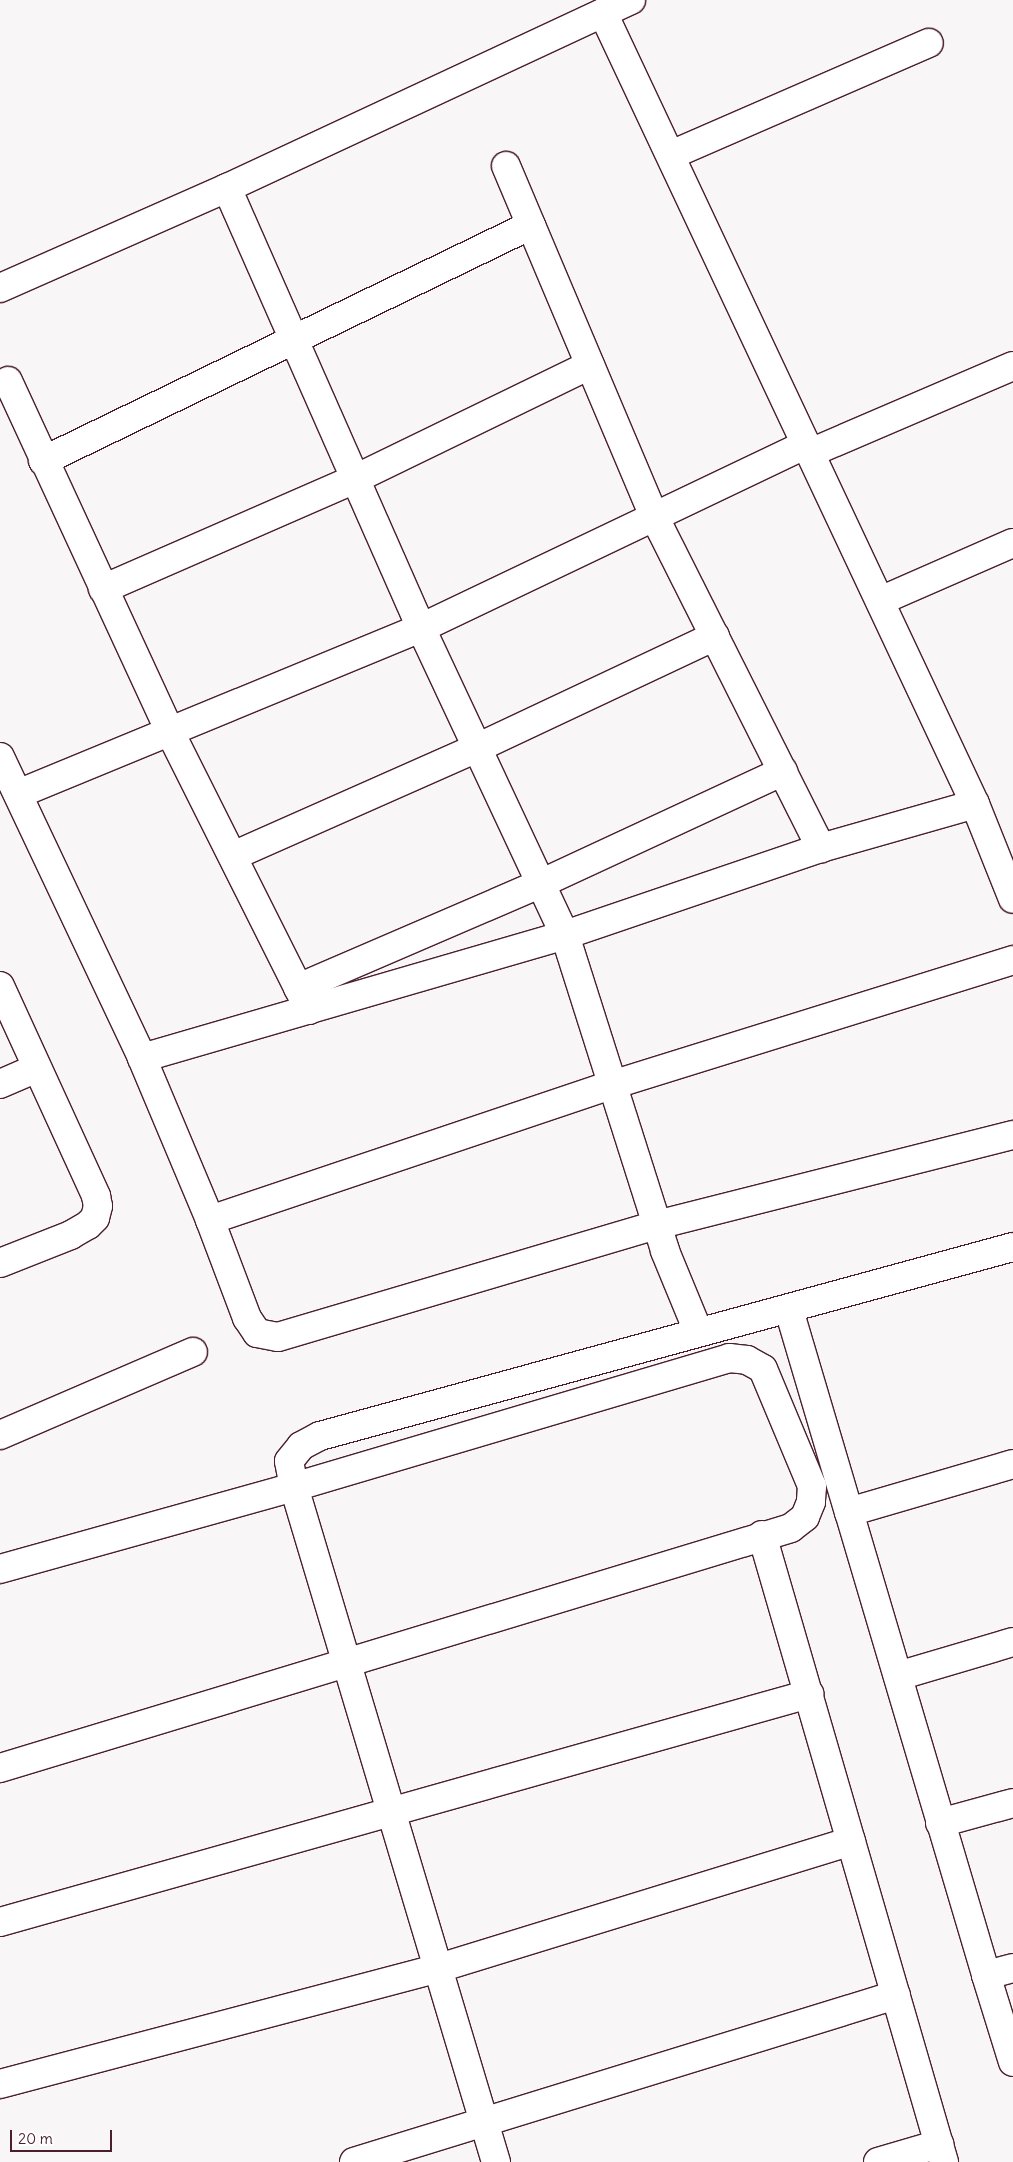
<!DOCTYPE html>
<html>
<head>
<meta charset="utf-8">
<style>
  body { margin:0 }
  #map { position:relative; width:1013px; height:2162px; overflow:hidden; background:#f8f6f7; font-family:Delius,sans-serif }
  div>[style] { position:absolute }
  .roads { filter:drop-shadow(1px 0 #4a1f2b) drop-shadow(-1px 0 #4a1f2b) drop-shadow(0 1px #4a1f2b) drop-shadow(0 -1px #4a1f2b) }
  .minor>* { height:28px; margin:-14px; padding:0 14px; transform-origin:14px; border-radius:14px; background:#fff }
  span { translate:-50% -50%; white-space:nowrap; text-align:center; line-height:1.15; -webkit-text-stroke:4.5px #fff; paint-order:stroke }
  .scale { position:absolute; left:10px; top:2130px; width:102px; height:22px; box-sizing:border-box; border:2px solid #4a1f2b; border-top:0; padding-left:6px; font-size:15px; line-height:18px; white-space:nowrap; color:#4a1f2b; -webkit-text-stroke:4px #fff; paint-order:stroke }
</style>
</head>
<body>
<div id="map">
  <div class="roads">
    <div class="minor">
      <div style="left:603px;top:13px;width:31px;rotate:-25deg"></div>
      <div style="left:671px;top:155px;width:281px;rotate:-23.5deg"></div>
      <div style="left:506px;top:166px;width:380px;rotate:67.1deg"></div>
      <div style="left:654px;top:516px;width:372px;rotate:63.3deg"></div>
      <div style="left:227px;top:188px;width:481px;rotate:66.2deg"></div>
      <div style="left:421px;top:628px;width:339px;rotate:64.9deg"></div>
      <div style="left:565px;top:935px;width:331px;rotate:72.4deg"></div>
      <div style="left:665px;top:1251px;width:87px;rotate:67.6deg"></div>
      <div style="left:0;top:288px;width:248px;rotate:-23.8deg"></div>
      <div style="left:227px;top:188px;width:415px;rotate:-25deg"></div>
      <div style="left:603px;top:13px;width:874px;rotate:64.81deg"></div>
      <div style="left:975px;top:804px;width:102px;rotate:68.2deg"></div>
      <div style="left:8px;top:381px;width:387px;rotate:65.2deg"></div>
      <div style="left:170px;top:732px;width:311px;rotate:63.4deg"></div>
      <div style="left:810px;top:453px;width:221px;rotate:-23.2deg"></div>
      <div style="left:43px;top:461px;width:542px;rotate:-25.81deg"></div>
      <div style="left:103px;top:589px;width:275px;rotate:-23.6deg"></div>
      <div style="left:355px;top:479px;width:261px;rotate:-25.9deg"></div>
      <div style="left:880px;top:601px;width:145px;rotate:-23.6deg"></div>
      <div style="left:0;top:757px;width:333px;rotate:64.7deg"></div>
      <div style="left:142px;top:1058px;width:176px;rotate:67.2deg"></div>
      <div style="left:210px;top:1220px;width:105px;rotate:69.3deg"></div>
      <div style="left:247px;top:1318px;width:18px;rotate:56deg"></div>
      <div style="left:257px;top:1333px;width:21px;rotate:11deg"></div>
      <div style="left:278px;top:1337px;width:395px;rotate:-16.5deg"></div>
      <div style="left:657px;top:1225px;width:367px;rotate:-14.2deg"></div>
      <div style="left:18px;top:794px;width:436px;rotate:-22.4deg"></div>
      <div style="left:421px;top:628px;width:427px;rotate:-25.5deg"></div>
      <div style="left:233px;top:856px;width:267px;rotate:-23.9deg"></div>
      <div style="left:477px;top:748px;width:263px;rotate:-25.2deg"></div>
      <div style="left:0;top:986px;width:231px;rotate:65.4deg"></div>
      <div style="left:96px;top:1196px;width:10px;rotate:79deg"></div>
      <div style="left:98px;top:1206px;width:12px;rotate:104deg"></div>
      <div style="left:95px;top:1218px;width:10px;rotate:135deg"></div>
      <div style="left:88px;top:1225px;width:20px;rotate:150deg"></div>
      <div style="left:71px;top:1235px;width:76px;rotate:158.5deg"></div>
      <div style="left:298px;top:988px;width:263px;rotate:-23.3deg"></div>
      <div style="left:540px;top:884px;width:268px;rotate:-24.9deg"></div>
      <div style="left:142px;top:1058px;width:441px;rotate:-16.2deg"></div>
      <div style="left:565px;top:935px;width:270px;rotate:-18.8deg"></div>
      <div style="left:821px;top:848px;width:160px;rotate:-15.9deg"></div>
      <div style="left:0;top:1084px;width:40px;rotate:-23.4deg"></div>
      <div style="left:210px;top:1220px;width:424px;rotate:-18.6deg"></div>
      <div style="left:612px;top:1085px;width:420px;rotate:-17.3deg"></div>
      <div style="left:789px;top:1310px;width:211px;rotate:73.5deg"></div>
      <div style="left:849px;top:1512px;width:171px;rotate:-16.3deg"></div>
      <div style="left:0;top:1435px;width:210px;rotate:-23.3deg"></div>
      <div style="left:849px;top:1512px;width:483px;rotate:73.5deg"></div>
      <div style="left:762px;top:1535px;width:653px;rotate:73.81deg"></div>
      <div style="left:0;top:1569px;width:305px;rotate:-15.6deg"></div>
      <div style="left:294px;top:1487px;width:454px;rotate:-16.5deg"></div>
      <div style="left:729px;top:1358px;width:18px;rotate:6deg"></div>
      <div style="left:747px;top:1360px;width:18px;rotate:29deg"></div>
      <div style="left:763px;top:1369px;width:127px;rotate:67.3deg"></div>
      <div style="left:812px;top:1486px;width:16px;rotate:94deg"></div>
      <div style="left:811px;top:1502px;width:16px;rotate:112deg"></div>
      <div style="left:805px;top:1517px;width:18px;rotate:142deg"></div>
      <div style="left:791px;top:1528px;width:827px;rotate:163.12deg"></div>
      <div style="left:898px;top:1676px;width:120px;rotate:-16.5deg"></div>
      <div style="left:940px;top:1823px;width:76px;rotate:-15.3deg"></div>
      <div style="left:0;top:1922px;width:841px;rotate:-15.74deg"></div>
      <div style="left:1013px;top:1968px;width:28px;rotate:165deg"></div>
      <div style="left:986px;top:1975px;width:91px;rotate:72.8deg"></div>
      <div style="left:0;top:2084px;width:454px;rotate:-14.8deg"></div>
      <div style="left:439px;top:1968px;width:431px;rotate:-17.1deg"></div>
      <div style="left:354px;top:2162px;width:567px;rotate:-17.13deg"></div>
      <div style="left:496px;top:2162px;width:705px;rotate:-106.66deg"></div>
      <div style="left:294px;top:1487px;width:26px;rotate:-101deg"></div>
      <div style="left:289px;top:1461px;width:19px;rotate:-51deg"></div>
      <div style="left:301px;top:1446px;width:21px;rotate:-28deg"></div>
      <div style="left:320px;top:1436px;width:718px;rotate:-15.26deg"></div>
      <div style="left:878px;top:2162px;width:64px;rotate:-16.4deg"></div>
    </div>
  </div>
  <div class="scale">20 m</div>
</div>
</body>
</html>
